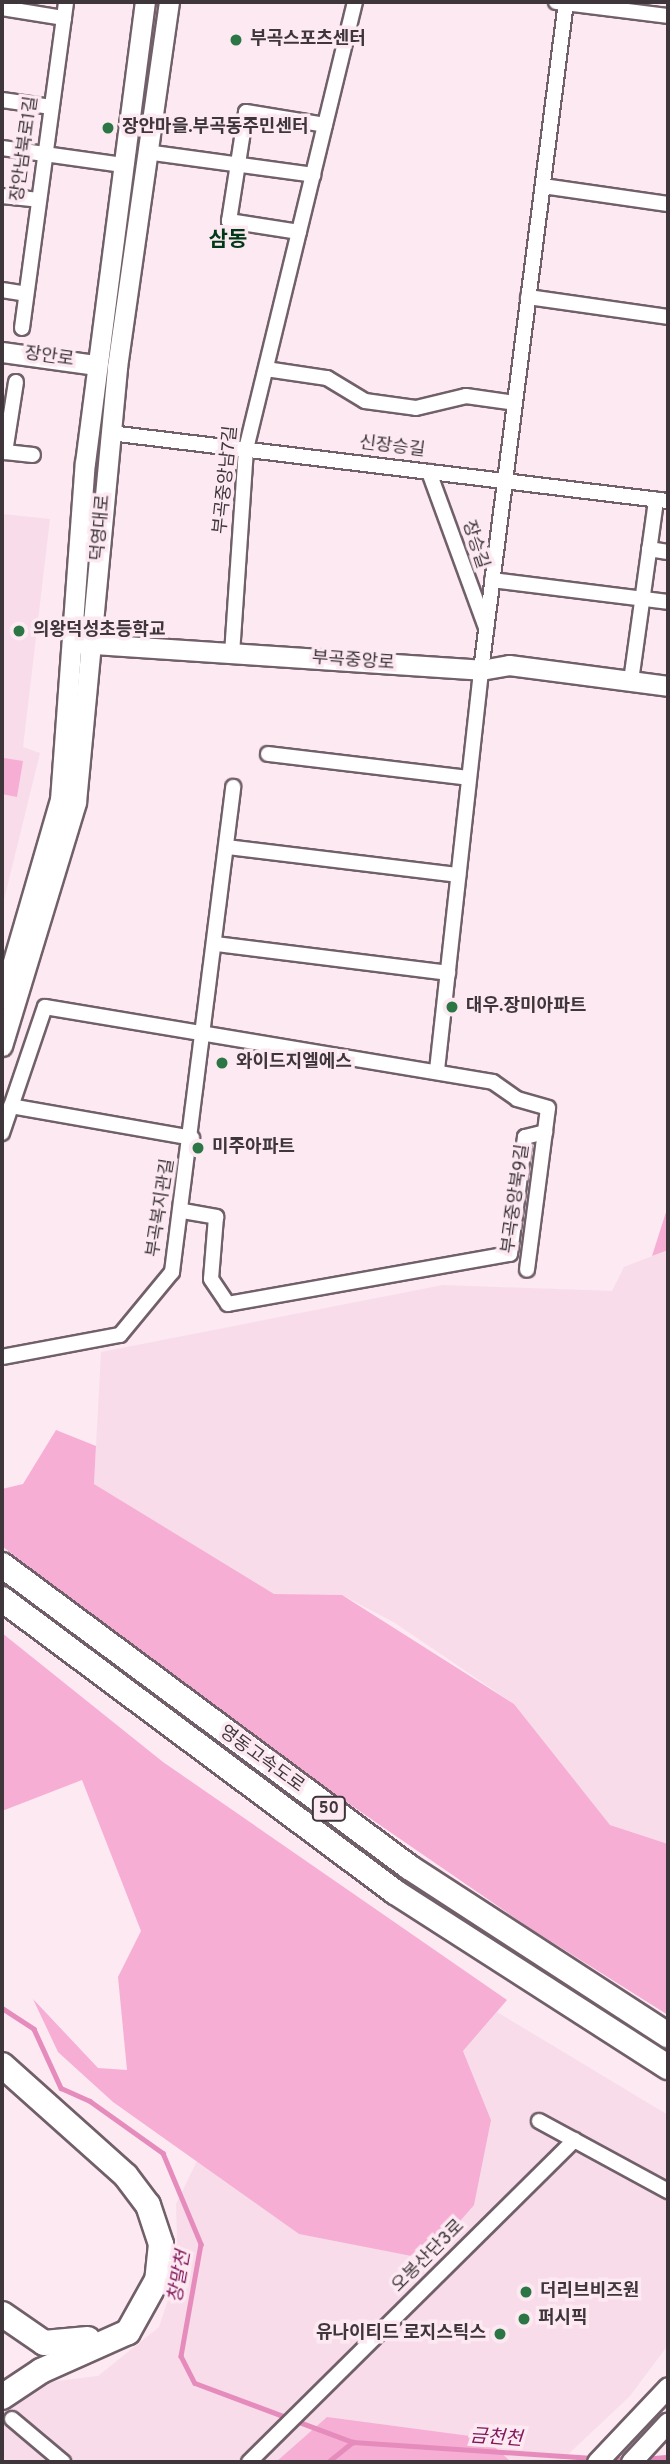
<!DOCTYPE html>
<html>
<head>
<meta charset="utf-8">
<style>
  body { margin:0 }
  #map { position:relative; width:670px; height:2464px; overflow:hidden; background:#fde9f2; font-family:Overpass,"Noto Sans KR",sans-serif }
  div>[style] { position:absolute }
  .built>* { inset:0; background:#f8dcea }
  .green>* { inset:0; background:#f7aed4 }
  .stream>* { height:4.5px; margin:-2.25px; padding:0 2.25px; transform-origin:2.25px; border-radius:2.25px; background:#e68cbd }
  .roads { filter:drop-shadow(2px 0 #716069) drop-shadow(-2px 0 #716069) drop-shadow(0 2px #716069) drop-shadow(0 -2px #716069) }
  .street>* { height:14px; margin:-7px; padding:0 7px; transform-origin:7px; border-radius:7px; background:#fff }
  .secondary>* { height:19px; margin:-9.5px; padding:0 9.5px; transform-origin:9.5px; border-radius:9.5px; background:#fff }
  .highway>* { height:24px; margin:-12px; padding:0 12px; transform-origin:12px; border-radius:12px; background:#fff }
  .dots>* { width:19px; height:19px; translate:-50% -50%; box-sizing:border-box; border:4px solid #fde9f2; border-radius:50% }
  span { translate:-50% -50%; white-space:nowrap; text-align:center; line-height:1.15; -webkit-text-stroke:7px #fde9f2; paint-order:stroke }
  .shield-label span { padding:2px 5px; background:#fde9f2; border:2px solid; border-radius:5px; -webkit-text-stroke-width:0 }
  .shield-label { font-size:16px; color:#3e363a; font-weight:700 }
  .poi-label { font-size:18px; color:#3e363a; font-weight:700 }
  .left { translate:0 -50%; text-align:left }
  .right { translate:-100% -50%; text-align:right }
  .street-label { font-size:18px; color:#3e363a }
  .water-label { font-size:19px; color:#83195d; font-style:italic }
  .quarter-label { font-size:21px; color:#003818; font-weight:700 }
  .frame { position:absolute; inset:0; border:4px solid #3e363a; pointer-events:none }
</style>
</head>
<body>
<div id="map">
  <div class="built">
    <div style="clip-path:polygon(2px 514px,50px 519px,23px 747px,40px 753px,2px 908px)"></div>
    <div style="clip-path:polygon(668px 1250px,668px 1844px,610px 1825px,514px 1704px,395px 1623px,342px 1595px,274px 1595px,94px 1484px,101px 1352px,443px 1285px,612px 1291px,624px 1267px)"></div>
    <div style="clip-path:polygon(497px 2012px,668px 2115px,668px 2345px,630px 2396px,560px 2462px,2px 2462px,2px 2409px,33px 2384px,98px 2376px,159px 2327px,178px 2270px,176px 2204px,198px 2159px,299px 2234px,491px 2120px,463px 2051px)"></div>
  </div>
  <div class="green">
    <div style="clip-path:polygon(4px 758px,23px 761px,17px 797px,2px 794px)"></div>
    <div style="clip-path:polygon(667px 1209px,668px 1250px,652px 1256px)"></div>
    <div style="clip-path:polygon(56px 1430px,96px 1446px,94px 1484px,274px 1594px,342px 1595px,514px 1704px,610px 1825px,668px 1844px,668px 2015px,528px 1927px,188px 1693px,2px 1546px,2px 1489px,23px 1484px)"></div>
    <div style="clip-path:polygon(2px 1633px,163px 1762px,507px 2000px,463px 2051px,491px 2120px,474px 2205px,427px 2259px,299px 2234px,113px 2102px,58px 2052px,33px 1999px,98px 2068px,127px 2070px,118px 1977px,141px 1931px,82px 1780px,2px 1811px)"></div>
    <div style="clip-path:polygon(327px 2417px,485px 2438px,511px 2462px,276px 2462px)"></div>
  </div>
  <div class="stream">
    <div style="left:2px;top:2008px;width:38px;rotate:33deg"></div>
    <div style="left:34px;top:2029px;width:65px;rotate:65.4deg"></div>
    <div style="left:61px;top:2088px;width:32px;rotate:24deg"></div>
    <div style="left:90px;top:2101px;width:90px;rotate:35.5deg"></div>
    <div style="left:163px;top:2153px;width:99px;rotate:67.3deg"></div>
    <div style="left:201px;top:2244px;width:114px;rotate:100.1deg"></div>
    <div style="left:181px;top:2356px;width:30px;rotate:63deg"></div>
    <div style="left:195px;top:2383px;width:169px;rotate:20.5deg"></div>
    <div style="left:608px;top:2459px;width:19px"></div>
    <div style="left:643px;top:2459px;width:25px;rotate:-5deg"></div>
    <div style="left:328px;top:2462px;width:32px;rotate:-39deg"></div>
    <div style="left:353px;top:2442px;width:240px;rotate:3.8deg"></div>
  </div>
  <div class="roads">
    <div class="street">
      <div style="left:556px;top:2px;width:113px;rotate:7.1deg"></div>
      <div style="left:2px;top:8px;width:63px;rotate:9.2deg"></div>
      <div style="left:2px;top:100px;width:50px;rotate:8deg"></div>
      <div style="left:2px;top:148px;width:122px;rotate:8deg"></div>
      <div style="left:146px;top:152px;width:169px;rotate:7.8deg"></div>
      <div style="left:543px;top:186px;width:126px;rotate:8.2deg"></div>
      <div style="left:2px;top:196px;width:37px;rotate:6deg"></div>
      <div style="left:299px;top:232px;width:71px;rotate:-171.1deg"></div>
      <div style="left:229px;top:221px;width:110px;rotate:-81.1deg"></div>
      <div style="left:246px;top:112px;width:80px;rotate:9.3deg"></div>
      <div style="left:2px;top:290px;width:24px;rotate:9deg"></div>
      <div style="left:528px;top:297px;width:141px;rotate:8.1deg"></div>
      <div style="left:22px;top:328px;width:329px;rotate:-82.3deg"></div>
      <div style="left:266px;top:369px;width:62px;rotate:8.4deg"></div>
      <div style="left:327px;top:378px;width:44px;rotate:31.2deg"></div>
      <div style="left:365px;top:401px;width:51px;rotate:7.8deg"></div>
      <div style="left:416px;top:408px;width:51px;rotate:-13.5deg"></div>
      <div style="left:466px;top:396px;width:49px;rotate:8.1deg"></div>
      <div style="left:16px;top:382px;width:71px;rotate:98.9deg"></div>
      <div style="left:5px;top:452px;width:28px;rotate:6deg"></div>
      <div style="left:110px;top:433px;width:562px;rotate:6.95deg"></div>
      <div style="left:429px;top:472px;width:166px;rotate:69.9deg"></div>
      <div style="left:649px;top:549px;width:19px;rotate:9deg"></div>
      <div style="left:492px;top:580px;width:177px;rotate:7.1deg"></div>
      <div style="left:232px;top:654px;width:205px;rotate:-86.1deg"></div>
      <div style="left:246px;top:449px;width:460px;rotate:-76.3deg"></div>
      <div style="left:631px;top:681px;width:183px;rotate:-82.1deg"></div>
      <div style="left:268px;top:754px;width:201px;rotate:6.8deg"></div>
      <div style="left:227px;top:847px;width:233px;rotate:6.9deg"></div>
      <div style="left:216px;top:944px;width:234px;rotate:7.1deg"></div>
      <div style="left:437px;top:1070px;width:402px;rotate:-83.7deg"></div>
      <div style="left:481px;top:670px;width:673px;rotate:-82.75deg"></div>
      <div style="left:11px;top:1106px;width:184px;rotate:10deg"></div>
      <div style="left:2px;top:1133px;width:133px;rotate:-71.2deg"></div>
      <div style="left:45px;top:1007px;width:454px;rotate:9.5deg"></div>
      <div style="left:493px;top:1082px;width:29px;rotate:35deg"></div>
      <div style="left:517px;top:1099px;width:32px;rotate:16deg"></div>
      <div style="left:548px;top:1108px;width:163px;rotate:97.4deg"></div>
      <div style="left:183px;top:1211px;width:34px;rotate:10deg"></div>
      <div style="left:216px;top:1217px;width:62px;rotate:94.6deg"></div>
      <div style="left:211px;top:1279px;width:30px;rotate:56deg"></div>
      <div style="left:228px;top:1304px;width:286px;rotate:-10.1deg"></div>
      <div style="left:510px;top:1254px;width:118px;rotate:-82.7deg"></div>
      <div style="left:525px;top:1137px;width:21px;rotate:-14deg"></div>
      <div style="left:2px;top:1357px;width:120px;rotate:-10.6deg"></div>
      <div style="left:120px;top:1335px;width:82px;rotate:-50.5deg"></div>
      <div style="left:172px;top:1272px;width:489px;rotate:-82.8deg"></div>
      <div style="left:539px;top:2121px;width:147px;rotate:28.5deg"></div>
      <div style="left:12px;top:2419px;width:67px;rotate:40.1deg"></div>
      <div style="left:249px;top:2462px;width:458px;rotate:-44.7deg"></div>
    </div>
    <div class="secondary">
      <div style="left:2px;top:352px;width:95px;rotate:7.9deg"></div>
      <div style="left:79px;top:643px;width:403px;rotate:3.8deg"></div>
      <div style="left:481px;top:670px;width:28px;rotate:-10deg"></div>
      <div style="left:509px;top:665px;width:160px;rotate:7.5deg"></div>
      <div style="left:2px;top:999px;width:207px;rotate:-73.8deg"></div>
      <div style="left:60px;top:800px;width:338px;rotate:-85.8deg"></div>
      <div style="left:85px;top:463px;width:465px;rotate:-82.6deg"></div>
      <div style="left:2px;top:1046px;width:255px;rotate:-73.1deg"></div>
      <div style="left:76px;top:802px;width:437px;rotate:-84.6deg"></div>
      <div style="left:117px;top:367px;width:369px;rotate:-81.9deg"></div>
      <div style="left:597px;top:2462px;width:103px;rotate:-46.6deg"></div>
      <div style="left:631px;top:2462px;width:54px;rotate:-47.2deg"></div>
    </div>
    <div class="highway">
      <div style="left:2px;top:1565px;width:507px;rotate:36.58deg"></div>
      <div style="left:409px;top:1867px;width:309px;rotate:33deg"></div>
      <div style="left:2px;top:1599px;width:490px;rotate:36.7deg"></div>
      <div style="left:395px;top:1892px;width:324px;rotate:32.7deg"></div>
      <div style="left:2px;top:2065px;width:166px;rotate:41.8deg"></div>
      <div style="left:126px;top:2176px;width:36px;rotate:53deg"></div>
      <div style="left:148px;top:2205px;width:41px;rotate:71.6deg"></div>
      <div style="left:161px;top:2244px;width:36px;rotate:96deg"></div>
      <div style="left:157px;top:2280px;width:60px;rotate:119.1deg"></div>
      <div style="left:128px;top:2332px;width:95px;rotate:155.9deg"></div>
      <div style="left:41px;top:2371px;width:47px;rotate:146.3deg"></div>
      <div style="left:2px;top:2314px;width:51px;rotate:34.6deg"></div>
      <div style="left:44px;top:2343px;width:44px;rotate:-5.2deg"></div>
    </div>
  </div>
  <div class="dots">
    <div style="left:236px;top:40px;background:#2b7644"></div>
    <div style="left:108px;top:128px;background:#2b7644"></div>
    <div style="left:19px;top:631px;background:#2b7644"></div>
    <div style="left:452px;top:1007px;background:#2b7644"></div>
    <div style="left:222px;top:1063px;background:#2b7644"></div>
    <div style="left:198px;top:1148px;background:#2b7644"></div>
    <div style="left:526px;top:2292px;background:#2b7644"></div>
    <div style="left:524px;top:2319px;background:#2b7644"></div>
    <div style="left:500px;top:2334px;background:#2b7644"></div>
  </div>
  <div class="shield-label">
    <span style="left:329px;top:1809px">50</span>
  </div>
  <div class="poi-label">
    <span class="left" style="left:250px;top:40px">부곡스포츠센터</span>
    <span class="left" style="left:122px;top:128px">장안마을.부곡동주민센터</span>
    <span class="left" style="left:33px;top:631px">의왕덕성초등학교</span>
    <span class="left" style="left:466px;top:1007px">대우.장미아파트</span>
    <span class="left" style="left:236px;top:1063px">와이드지엘에스</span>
    <span class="left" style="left:212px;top:1148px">미주아파트</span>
    <span class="left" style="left:540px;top:2292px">더리브비즈원</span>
    <span class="left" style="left:538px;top:2319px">퍼시픽</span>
    <span class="right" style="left:486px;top:2334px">유나이티드 로지스틱스</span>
  </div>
  <div class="street-label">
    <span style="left:26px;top:149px;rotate:-82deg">장안남북로1길</span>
    <span style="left:49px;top:358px;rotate:8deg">장안로</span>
    <span style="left:392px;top:448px;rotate:7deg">신장승길</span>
    <span style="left:227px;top:480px;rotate:-84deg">부곡중앙남7길</span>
    <span style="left:102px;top:528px;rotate:-85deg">덕영대로</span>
    <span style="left:474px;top:545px;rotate:72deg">장승길</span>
    <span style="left:353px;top:662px;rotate:4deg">부곡중앙로</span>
    <span style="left:517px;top:1199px;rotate:-82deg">부곡중앙북9길</span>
    <span style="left:162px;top:1208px;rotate:-81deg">부곡복지관길</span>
    <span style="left:261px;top:1760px;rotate:36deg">영동고속도로</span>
    <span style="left:429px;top:2257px;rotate:-45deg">오봉산단3로</span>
  </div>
  <div class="water-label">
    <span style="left:181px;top:2277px;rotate:-80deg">창말천</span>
    <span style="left:496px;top:2439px;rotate:4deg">금천천</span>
  </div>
  <div class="quarter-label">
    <span style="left:228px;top:241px">삼동</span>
  </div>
  <div class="frame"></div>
</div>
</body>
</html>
